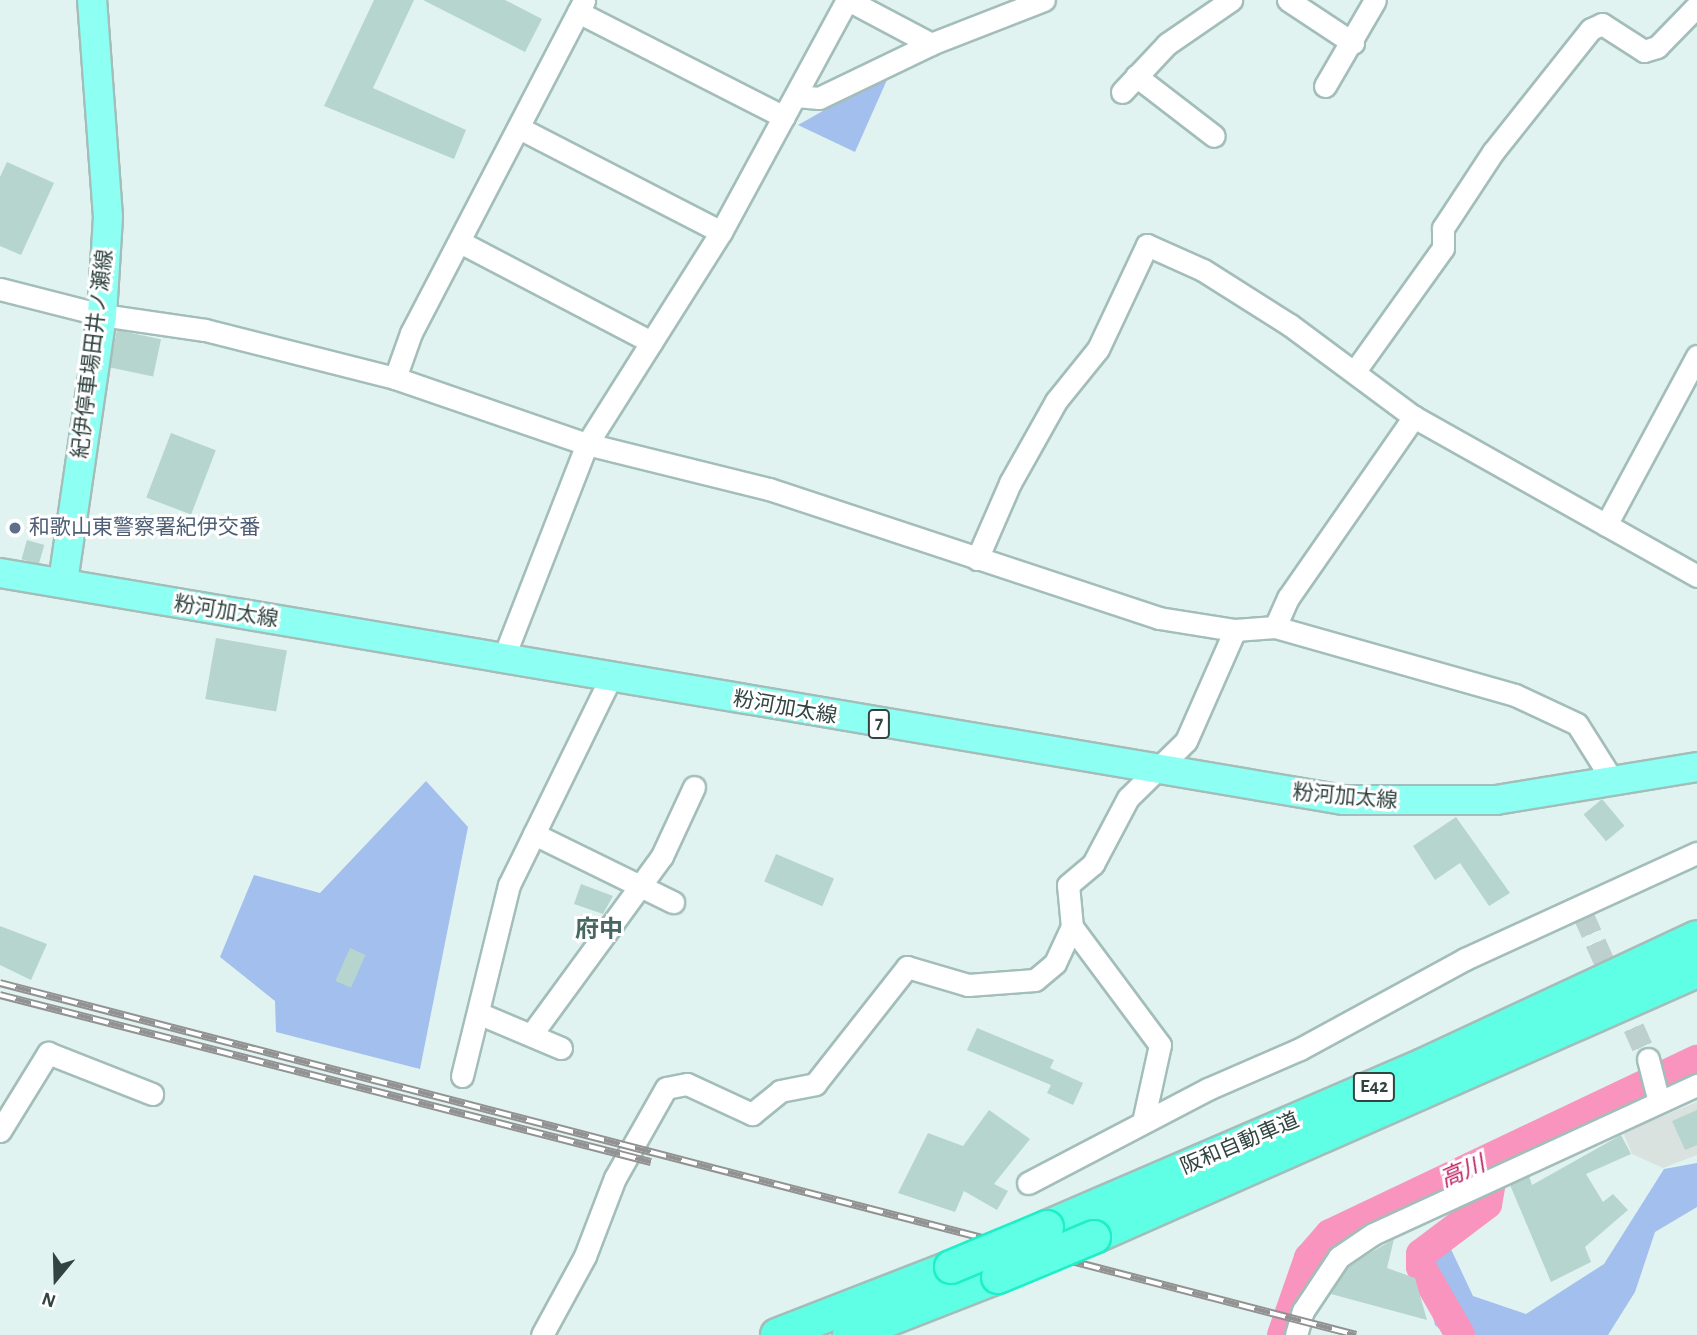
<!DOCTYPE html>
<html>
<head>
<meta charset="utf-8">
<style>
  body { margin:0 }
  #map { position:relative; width:1697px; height:1335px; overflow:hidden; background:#e0f3f0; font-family:"Alegreya Sans","Noto Sans JP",sans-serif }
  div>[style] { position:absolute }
  .green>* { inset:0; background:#a3bfed }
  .parking>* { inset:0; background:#dae2e0 }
  .river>* { height:30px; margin:-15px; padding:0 15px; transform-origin:15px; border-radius:15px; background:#f894bd }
  .building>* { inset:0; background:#b6d5ce; transform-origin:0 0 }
  .minor-tunnel>* { height:21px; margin-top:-10.5px; transform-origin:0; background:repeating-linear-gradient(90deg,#bdd0cd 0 21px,transparent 0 31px) }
  .roads { filter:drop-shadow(2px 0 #a3beba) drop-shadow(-2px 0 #a3beba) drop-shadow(0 2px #a3beba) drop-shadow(0 -2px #a3beba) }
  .minor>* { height:21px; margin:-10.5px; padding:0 10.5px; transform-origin:10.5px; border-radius:10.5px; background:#fff }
  .major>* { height:28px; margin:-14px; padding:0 14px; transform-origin:14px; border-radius:14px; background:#8dfff3 }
  .highway>* { height:32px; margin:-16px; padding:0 16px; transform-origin:16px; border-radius:16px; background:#5fffe6 }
  .rail>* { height:8px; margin-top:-4px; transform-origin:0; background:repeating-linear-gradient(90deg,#fff 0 16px,#929292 0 32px); box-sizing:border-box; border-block:2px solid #929292 }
  .bridges { filter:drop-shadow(2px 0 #1eefc7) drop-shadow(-2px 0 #1eefc7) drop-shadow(0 2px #1eefc7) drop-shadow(0 -2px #1eefc7) }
  .highway-bridge>* { height:32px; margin:-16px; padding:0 16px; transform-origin:16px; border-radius:16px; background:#5fffe6 }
  .dots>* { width:19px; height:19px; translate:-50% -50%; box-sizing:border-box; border:4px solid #fff; border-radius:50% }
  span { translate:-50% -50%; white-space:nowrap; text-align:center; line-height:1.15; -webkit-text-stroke:6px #fff; paint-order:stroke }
  .shield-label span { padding:2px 5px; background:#fff; border:2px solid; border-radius:5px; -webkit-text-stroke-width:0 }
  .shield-label { font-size:19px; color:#314440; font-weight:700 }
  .street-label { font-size:21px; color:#314440 }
  .service-label { font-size:21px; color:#4e5e75 }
  .left { translate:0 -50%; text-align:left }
  .water-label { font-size:23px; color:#bb1f5e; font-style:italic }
  .quarter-label { font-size:24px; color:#476861; font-weight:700 }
  .north { position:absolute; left:21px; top:1244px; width:70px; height:70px; -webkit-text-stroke:5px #fff; paint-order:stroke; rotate:199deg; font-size:19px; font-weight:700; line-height:28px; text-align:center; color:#314440 }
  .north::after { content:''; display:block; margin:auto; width:24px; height:32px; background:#314440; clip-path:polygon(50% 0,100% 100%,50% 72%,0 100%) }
</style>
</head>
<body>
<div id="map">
  <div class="green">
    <div style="clip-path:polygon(890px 73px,855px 152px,798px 125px)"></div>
    <div style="clip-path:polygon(426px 781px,468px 827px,420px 1069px,276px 1032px,275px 1001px,220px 957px,254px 875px,320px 893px)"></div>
    <div style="clip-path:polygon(1697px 1163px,1697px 1207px,1655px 1232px,1635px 1292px,1608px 1335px,1447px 1335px,1435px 1325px,1416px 1247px,1442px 1230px,1473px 1296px,1526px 1314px,1604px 1264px,1664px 1169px)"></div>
  </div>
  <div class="parking">
    <div style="clip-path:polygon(1697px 1102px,1697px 1155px,1663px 1168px,1632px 1154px,1623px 1132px)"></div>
  </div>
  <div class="river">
    <div style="left:1282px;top:1335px;width:82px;rotate:-70.7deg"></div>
    <div style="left:1309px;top:1258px;width:32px;rotate:-49deg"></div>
    <div style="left:1330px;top:1234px;width:406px;rotate:-25.4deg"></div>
    <div style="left:1460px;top:1335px;width:78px;rotate:-119.8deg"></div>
    <div style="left:1421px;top:1267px;width:13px;rotate:-90deg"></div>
    <div style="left:1421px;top:1254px;width:83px;rotate:-37.1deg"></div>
    <div style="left:1487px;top:1204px;width:45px;rotate:-79.7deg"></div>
  </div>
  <div class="building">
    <div style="clip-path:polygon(374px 0,414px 0,373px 88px,466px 130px,454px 159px,324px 106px)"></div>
    <div style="clip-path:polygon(423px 0,505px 0,542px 19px,525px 52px)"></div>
    <div style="clip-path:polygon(7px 162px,54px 183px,21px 255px,0 246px,0 177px)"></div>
    <div style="left:117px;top:330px;width:45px;height:38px;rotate:12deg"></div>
    <div style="left:171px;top:433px;width:48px;height:69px;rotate:21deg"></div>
    <div style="left:27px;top:540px;width:18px;height:20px;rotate:16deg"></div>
    <div style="left:216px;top:638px;width:72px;height:62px;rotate:10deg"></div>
    <div style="left:1602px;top:799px;width:35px;height:24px;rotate:50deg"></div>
    <div style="clip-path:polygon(1456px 817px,1510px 893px,1489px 906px,1460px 863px,1435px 880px,1413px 846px)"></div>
    <div style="left:776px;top:854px;width:63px;height:30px;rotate:23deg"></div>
    <div style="clip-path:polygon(581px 884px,613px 896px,603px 914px,574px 904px)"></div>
    <div style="clip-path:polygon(0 926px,47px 944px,31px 980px,0 965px)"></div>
    <div style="left:350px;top:948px;width:17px;height:36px;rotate:24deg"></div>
    <div style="clip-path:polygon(977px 1028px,1054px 1060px,1050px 1068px,1083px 1083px,1073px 1105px,1047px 1093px,1051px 1085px,967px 1050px)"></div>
    <div style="clip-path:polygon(989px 1110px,1030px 1139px,994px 1184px,1008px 1191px,997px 1210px,964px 1191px,955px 1212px,898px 1193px,928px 1133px,963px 1146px)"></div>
    <div style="clip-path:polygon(1697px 1110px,1697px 1145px,1685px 1150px,1672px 1121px)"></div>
    <div style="clip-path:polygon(1621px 1135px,1631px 1154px,1586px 1174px,1603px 1202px,1613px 1194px,1628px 1210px,1585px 1247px,1591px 1262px,1551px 1282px,1510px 1185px,1529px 1176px,1532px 1185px)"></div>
    <div style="clip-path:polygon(1394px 1239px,1387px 1268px,1415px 1278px,1427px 1320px,1331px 1294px,1348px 1266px)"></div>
  </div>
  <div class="minor-tunnel">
    <div style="left:1583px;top:914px;width:159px;rotate:65.9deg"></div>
  </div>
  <div class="roads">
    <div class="minor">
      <div style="left:848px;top:0;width:94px;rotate:27.9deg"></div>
      <div style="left:1288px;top:0;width:78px;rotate:33.5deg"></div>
      <div style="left:578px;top:12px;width:231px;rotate:27deg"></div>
      <div style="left:1136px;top:76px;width:98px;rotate:37.6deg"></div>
      <div style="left:1325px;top:86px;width:99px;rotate:-59.8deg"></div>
      <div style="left:1122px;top:92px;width:66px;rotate:-46.8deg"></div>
      <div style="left:1167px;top:44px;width:78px;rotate:-34.5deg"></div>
      <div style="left:796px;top:96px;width:23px;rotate:5deg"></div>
      <div style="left:819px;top:98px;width:124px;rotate:-25.7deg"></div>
      <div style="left:931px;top:44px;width:121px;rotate:-21.3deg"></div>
      <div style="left:519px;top:128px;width:227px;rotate:27.2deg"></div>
      <div style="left:460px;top:242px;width:216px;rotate:27.6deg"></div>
      <div style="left:0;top:289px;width:105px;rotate:14.3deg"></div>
      <div style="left:102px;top:315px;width:104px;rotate:8.3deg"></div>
      <div style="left:205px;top:330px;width:196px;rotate:14.2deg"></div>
      <div style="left:395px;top:378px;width:203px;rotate:19deg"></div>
      <div style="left:587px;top:444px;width:187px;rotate:13.9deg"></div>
      <div style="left:769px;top:489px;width:411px;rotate:18.3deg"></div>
      <div style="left:1159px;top:618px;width:77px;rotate:9deg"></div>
      <div style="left:1235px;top:630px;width:40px;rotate:-4.3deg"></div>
      <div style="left:1275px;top:627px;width:249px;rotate:15.8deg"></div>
      <div style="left:1515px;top:695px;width:68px;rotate:25.1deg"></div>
      <div style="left:1577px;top:724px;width:64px;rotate:57.8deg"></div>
      <div style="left:1355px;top:371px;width:151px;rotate:-54.4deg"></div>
      <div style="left:1443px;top:248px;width:20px;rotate:-90deg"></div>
      <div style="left:1443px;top:228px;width:91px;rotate:-56.7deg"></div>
      <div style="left:1493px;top:152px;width:157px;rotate:-51.5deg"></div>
      <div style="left:1591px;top:29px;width:12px;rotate:-24deg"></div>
      <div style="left:1602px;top:24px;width:50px;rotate:32.7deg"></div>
      <div style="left:1644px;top:51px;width:14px;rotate:-17deg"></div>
      <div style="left:1657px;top:47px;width:57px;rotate:-45.7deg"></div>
      <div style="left:395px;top:378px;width:48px;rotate:-70.4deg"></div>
      <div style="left:411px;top:333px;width:375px;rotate:-62.5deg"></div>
      <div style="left:1606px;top:525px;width:192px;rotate:-61.7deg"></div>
      <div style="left:977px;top:559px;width:83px;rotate:-66.5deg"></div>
      <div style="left:1010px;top:483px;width:94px;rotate:-60.7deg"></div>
      <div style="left:1056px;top:401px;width:67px;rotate:-51.1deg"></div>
      <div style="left:1098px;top:349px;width:115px;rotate:-64.8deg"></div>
      <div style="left:1147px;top:245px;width:61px;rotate:24.1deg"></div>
      <div style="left:1203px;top:270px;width:103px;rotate:32.3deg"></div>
      <div style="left:1290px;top:325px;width:154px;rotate:36.6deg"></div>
      <div style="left:1414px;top:417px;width:325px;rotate:29.3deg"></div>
      <div style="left:1275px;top:627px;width:32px;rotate:-66deg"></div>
      <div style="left:1288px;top:598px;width:221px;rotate:-55.2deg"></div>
      <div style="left:503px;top:659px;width:231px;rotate:-68.7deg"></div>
      <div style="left:587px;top:444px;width:251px;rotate:-57.7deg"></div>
      <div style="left:721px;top:232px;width:264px;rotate:-61.5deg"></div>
      <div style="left:534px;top:834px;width:155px;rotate:26.1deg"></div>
      <div style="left:478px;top:1013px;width:90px;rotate:22.9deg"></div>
      <div style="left:531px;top:1035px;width:222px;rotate:-53.8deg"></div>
      <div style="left:662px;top:856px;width:76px;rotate:-65.1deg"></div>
      <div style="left:1648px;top:1059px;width:44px;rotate:75.7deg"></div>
      <div style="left:462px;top:1076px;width:197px;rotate:-76.2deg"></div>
      <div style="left:509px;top:885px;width:229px;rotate:-63.9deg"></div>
      <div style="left:1143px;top:1122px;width:79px;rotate:-77.6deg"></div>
      <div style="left:1160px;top:1045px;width:147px;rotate:-126.7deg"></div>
      <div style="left:1072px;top:927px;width:42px;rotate:-95.4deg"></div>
      <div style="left:1068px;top:885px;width:33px;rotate:-40deg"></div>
      <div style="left:1093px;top:864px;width:75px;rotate:-62.1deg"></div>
      <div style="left:1128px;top:798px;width:81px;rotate:-44.5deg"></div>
      <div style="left:1186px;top:741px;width:121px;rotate:-66.2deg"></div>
      <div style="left:0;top:1131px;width:92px;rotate:-58.4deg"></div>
      <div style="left:48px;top:1053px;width:112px;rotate:21.5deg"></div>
      <div style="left:1028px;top:1183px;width:203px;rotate:-27.6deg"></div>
      <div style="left:1208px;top:1089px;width:100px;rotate:-23.5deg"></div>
      <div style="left:1300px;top:1049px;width:188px;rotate:-28.6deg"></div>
      <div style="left:1465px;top:959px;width:255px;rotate:-24.6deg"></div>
      <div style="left:542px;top:1335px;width:90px;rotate:-61.4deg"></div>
      <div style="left:585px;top:1256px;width:84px;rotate:-69deg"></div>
      <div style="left:615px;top:1178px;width:103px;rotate:-60.5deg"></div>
      <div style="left:666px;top:1088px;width:21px;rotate:-11deg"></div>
      <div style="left:687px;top:1084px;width:72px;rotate:24.8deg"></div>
      <div style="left:752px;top:1114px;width:36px;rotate:-39deg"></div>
      <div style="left:780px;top:1091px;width:36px;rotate:-11deg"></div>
      <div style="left:815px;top:1084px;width:149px;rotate:-51.8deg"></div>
      <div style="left:907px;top:967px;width:64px;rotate:16.4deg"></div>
      <div style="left:968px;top:985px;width:67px;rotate:-4.3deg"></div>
      <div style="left:1035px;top:980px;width:26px;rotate:-40deg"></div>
      <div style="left:1055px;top:963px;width:40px;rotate:-65deg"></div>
      <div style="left:1296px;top:1335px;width:25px;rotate:-74deg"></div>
      <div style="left:1303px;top:1311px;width:65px;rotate:-56.3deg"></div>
      <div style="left:1339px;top:1257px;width:41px;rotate:-34.1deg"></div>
      <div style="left:1373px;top:1234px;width:357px;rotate:-24.7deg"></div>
    </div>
    <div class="major">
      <div style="left:0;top:573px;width:1363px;rotate:9.59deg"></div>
      <div style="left:1344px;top:800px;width:152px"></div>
      <div style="left:1496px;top:800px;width:204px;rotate:-9.3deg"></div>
      <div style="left:63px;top:582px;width:270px;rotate:-81.7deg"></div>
      <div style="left:102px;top:315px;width:98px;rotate:-86.5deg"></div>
      <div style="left:108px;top:217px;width:218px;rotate:-94.2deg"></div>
    </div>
    <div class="highway">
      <div style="left:1047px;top:1227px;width:409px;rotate:-23.3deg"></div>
      <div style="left:1423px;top:1065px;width:302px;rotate:-25deg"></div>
      <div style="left:1094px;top:1237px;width:659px;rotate:-23.8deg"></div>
      <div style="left:777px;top:1335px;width:187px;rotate:-21.3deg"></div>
      <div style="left:849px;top:1335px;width:160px;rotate:-21.3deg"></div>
    </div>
  </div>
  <div class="rail">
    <div style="left:0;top:983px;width:1401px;rotate:14.55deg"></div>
    <div style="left:0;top:995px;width:672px;rotate:14.39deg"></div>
  </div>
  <div class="bridges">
    <div class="highway-bridge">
      <div style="left:951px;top:1267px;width:104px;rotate:-22.6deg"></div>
      <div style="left:998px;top:1277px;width:104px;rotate:-22.6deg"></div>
    </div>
  </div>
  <div class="dots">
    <div style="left:15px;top:528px;background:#5c6f8a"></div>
  </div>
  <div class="shield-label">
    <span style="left:879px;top:724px">7</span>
    <span style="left:1374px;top:1087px">E42</span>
  </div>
  <div class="street-label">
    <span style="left:93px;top:354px;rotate:-83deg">紀伊停車場田井ノ瀬線</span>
    <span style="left:226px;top:612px;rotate:9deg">粉河加太線</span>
    <span style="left:785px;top:708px;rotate:10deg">粉河加太線</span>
    <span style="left:1345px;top:797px;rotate:5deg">粉河加太線</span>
    <span style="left:1240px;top:1144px;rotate:-23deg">阪和自動車道</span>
  </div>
  <div class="service-label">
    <span class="left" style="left:29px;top:528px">和歌山東警察署紀伊交番</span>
  </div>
  <div class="water-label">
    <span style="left:1463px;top:1173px;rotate:-23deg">高川</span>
  </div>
  <div class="quarter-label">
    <span style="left:599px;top:931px">府中</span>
  </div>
  <div class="north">N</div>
</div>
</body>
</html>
